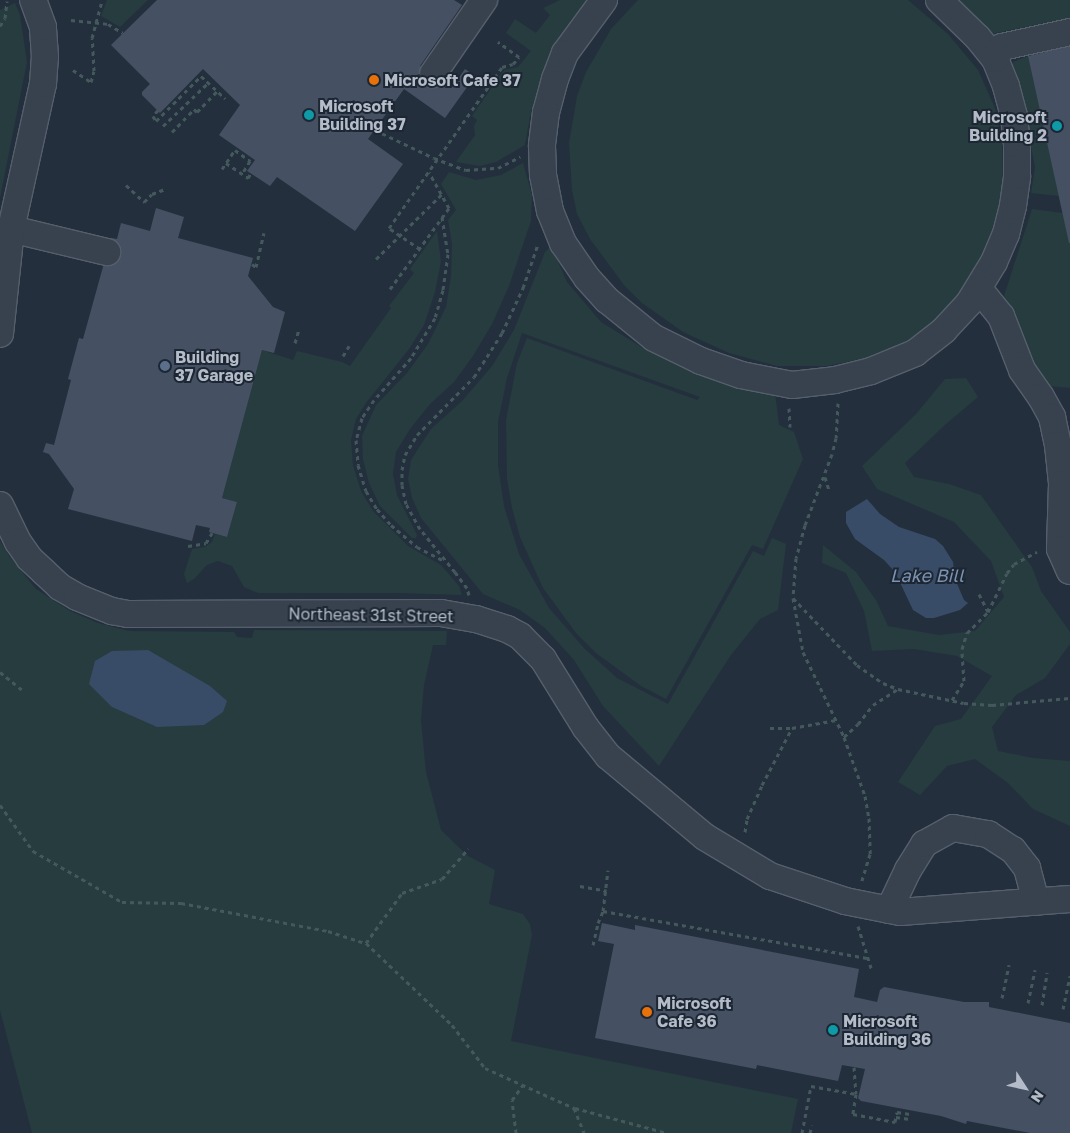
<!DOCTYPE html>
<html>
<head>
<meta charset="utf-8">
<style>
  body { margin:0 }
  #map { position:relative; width:1070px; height:1133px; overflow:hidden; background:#242f3e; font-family:"Golos Text",sans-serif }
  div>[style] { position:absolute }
  .green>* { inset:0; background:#263c3f }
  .water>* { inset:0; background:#394c67 }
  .building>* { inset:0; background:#455162 }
  .path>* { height:3px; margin-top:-1.5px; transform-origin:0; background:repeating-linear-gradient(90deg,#44595c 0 4px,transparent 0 8px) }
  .roads { filter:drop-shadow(1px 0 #565f6c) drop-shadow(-1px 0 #565f6c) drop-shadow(0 1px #565f6c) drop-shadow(0 -1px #565f6c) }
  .minor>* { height:26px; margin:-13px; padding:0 13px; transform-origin:13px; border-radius:13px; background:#38414e }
  .dots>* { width:14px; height:14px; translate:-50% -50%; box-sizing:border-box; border:2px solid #1d2633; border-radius:50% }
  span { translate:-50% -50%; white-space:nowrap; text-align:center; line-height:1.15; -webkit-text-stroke:4px #1d2633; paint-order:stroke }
  .poi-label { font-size:16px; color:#b4bcc9; font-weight:700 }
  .left { translate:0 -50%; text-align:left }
  .right { translate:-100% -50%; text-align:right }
  .street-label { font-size:16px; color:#b4bcc9 }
  .water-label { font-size:18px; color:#7c92b1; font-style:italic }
  .north { position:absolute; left:1000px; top:1063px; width:50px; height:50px; -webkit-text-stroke:4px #1d2633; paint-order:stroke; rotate:125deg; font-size:14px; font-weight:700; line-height:20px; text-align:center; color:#b4bcc9 }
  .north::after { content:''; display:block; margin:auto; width:18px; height:22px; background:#b4bcc9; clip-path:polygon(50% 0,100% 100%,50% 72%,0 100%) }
</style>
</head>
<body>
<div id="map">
  <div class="green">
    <div style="clip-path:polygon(107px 0,148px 0,120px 27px,101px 16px)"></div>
    <div style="clip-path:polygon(560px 0,589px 0,571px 20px,547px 65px,531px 111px,525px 145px,496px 162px,480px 166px,456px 162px,475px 135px,474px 126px,477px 120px,472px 116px,504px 70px,518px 67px,531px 51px,506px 33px,515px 19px,536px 33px,550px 15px,543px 8px)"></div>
    <div style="clip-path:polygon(638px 0,908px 0,948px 34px,978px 70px,995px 108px,1002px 142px,1003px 180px,998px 222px,983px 261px,947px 313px,912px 339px,871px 357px,826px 366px,777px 366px,729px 353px,683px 332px,642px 303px,624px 285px,590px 239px,577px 214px,572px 190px,569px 143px,577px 96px,586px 72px,611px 29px)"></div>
    <div style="clip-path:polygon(955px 0,1070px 0,1070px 18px,991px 34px)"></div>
    <div style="clip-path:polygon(15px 3px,20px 15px,27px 62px,0 198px,0 10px)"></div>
    <div style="clip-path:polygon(1028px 56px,1059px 196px,1031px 193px,1035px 167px,1027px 126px,1008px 70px,1013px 62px)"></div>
    <div style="clip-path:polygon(523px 163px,532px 195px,531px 221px,509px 286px,492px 324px,473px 356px,454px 382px,430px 404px,410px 429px,396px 452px,393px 474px,397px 495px,417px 535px,416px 538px,412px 538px,380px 506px,369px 483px,363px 459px,362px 436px,376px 405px,407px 373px,428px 344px,446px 307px,451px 276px,452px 244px,448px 220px,456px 210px,441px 184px,449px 172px,476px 180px,501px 175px)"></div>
    <div style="clip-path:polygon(1032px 209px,1063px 213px,1070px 243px,1070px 388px,1048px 386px,1027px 359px,1010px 319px,1004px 296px)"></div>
    <div style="clip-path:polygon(437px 231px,441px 262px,435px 292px,424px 325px,409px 349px,366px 403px,356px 419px,351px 440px,353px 465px,361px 491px,373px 511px,408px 546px,441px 565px,459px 586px,462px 595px,398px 593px,258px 593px,244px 587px,232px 566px,218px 561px,207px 565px,194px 579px,187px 583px,184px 574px,192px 549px,205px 547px,212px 542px,215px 534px,227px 537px,237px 502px,222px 498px,262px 350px,293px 360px,297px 351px,342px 362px,350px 366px,391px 308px,389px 306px,414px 273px,410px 269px)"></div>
    <div style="clip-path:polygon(551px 246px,567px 282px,601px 322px,648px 351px,690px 371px,731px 384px,775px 392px,779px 425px,794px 432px,803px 459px,763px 549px,752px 545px,666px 699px,641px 686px,596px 653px,576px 633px,543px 588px,520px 537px,512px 508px,507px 479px,506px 420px,517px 363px,527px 338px,697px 400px,700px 397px,522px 333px,507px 378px,498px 422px,498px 465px,504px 506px,519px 554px,549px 608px,584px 648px,617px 678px,668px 704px,753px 551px,764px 556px,772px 538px,786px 544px,778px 610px,760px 619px,731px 655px,659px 766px,603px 706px,574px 660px,545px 628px,520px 610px,483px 594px,421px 518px,412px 498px,408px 479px,411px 460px,431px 429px,462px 401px,492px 366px,514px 330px,545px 252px)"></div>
    <div style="clip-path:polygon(966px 378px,978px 397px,946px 424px,905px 463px,914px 477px,949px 484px,981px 495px,1032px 567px,1041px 591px,1070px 632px,1070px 644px,1045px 678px,1016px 695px,992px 727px,998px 751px,1033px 758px,1070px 761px,1070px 826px,1033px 809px,1008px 783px,975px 759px,947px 766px,920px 795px,898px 782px,935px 726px,961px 719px,992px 676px,957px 656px,914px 649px,872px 651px,864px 611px,846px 573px,822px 563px,823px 545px,856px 572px,876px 600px,888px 626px,939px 635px,975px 631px,1004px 597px,991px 561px,954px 522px,877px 489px,862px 466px,916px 414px,945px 379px)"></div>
    <div style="clip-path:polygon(0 541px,9px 556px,36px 589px,70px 611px,98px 623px,129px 631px,234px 632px,237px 637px,252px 638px,254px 630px,447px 631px,446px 645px,433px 645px,424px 685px,421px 720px,426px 772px,441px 830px,468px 856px,495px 870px,489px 904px,523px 914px,530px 924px,532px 935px,511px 1041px,798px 1099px,791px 1133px,32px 1133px,0 1010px)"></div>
  </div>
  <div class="water">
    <div style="clip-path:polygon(867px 499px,880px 514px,899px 527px,935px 539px,943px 546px,953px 562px,955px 579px,964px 600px,968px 603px,960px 610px,934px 618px,926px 618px,913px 610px,895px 572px,884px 560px,855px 539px,846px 523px,846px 512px)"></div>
    <div style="clip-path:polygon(148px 650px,210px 686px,227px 701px,223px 712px,204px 725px,157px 727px,112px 707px,89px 684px,95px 661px,112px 651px)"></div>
  </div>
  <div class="building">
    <div style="clip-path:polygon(157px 0,454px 0,462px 5px,420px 66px,452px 87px,465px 69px,475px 76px,445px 118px,404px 89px,368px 139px,403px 164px,355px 231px,277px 177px,270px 186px,247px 171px,255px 160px,219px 135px,240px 105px,203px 69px,160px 113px,142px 95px,142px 92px,150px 84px,111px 45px)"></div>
    <div style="clip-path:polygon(1070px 46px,1070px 243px,1069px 243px,1028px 56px)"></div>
    <div style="clip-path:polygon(156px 208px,184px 217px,178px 238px,253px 258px,248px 276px,273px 307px,285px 312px,274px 353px,262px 350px,222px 498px,237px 502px,227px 537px,209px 532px,210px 528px,196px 525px,192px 541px,68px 509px,74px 489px,49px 454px,43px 452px,46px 443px,54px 445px,71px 380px,68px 379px,79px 338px,83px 339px,111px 238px,117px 239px,121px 223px,150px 231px)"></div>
    <div style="clip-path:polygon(602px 923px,635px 930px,635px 925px,859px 969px,854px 997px,877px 1002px,880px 990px,884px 987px,964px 1002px,989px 1002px,989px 1007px,1070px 1023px,1070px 1133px,1030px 1133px,967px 1121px,966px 1124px,941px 1116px,861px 1101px,858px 1098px,865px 1069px,842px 1065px,838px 1081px,757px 1065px,756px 1069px,595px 1038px,614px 944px,598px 941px)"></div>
  </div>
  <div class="path">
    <div style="left:71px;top:20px;width:37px;rotate:6deg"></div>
    <div style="left:108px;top:24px;width:17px;rotate:31deg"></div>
    <div style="left:0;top:26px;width:9px;rotate:-58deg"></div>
    <div style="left:5px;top:18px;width:17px;rotate:-83deg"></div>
    <div style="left:73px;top:70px;width:22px;rotate:34deg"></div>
    <div style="left:91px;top:82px;width:11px;rotate:-75deg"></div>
    <div style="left:94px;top:71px;width:33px;rotate:-93deg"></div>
    <div style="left:92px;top:38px;width:39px;rotate:-75deg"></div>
    <div style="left:158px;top:110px;width:8px;rotate:130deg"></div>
    <div style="left:153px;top:116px;width:6px;rotate:59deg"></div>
    <div style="left:156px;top:121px;width:64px;rotate:-45deg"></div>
    <div style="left:201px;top:76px;width:33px;rotate:43deg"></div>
    <div style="left:163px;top:126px;width:62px;rotate:-43.7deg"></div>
    <div style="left:375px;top:130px;width:65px;rotate:25.4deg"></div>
    <div style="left:434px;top:158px;width:34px;rotate:21deg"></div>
    <div style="left:466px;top:170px;width:32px;rotate:-4deg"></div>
    <div style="left:498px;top:168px;width:25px;rotate:-27deg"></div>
    <div style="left:172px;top:132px;width:32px;rotate:-46deg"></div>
    <div style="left:194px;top:109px;width:4px;rotate:45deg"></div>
    <div style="left:197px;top:112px;width:29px;rotate:-46deg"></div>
    <div style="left:226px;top:163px;width:27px;rotate:34deg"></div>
    <div style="left:248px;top:178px;width:6px;rotate:-59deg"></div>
    <div style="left:222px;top:169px;width:23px;rotate:-56deg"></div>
    <div style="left:235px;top:150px;width:19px;rotate:36deg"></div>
    <div style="left:250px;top:161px;width:15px;rotate:122deg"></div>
    <div style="left:126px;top:185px;width:25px;rotate:43deg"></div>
    <div style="left:144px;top:202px;width:11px;rotate:-45deg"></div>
    <div style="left:152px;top:194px;width:14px;rotate:-21deg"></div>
    <div style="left:442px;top:217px;width:37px;rotate:81deg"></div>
    <div style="left:448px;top:254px;width:36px;rotate:98deg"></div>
    <div style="left:443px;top:290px;width:29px;rotate:106deg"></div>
    <div style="left:435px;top:318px;width:47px;rotate:121deg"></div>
    <div style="left:411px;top:358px;width:56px;rotate:131.4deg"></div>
    <div style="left:374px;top:400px;width:22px;rotate:124deg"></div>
    <div style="left:362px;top:418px;width:23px;rotate:105deg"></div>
    <div style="left:356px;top:440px;width:25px;rotate:85deg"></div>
    <div style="left:358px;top:465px;width:27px;rotate:73deg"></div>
    <div style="left:366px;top:491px;width:21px;rotate:59deg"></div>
    <div style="left:377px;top:509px;width:21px;rotate:49deg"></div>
    <div style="left:391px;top:525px;width:34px;rotate:40deg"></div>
    <div style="left:417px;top:547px;width:30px;rotate:27deg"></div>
    <div style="left:420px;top:249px;width:37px;rotate:-146deg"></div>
    <div style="left:389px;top:228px;width:197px;rotate:-54.9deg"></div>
    <div style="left:502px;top:67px;width:11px;rotate:-15deg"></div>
    <div style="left:513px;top:64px;width:9px;rotate:-49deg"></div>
    <div style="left:519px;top:57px;width:26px;rotate:-144deg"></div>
    <div style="left:376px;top:259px;width:93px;rotate:-44.6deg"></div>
    <div style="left:252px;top:264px;width:5px;rotate:37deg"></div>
    <div style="left:256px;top:267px;width:35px;rotate:-77deg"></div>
    <div style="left:390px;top:289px;width:100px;rotate:-53.9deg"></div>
    <div style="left:449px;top:208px;width:41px;rotate:-119.1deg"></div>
    <div style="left:295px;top:343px;width:15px;rotate:-74deg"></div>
    <div style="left:343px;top:356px;width:12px;rotate:-59deg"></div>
    <div style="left:838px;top:403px;width:35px;rotate:93deg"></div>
    <div style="left:836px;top:438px;width:16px;rotate:104deg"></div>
    <div style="left:832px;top:454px;width:76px;rotate:110.8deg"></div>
    <div style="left:805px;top:525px;width:34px;rotate:105deg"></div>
    <div style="left:796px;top:558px;width:40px;rotate:94.3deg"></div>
    <div style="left:793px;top:598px;width:55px;rotate:79.5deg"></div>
    <div style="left:803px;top:652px;width:94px;rotate:64.2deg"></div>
    <div style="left:844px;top:737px;width:63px;rotate:70.4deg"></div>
    <div style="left:865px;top:796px;width:22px;rotate:80deg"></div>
    <div style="left:869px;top:818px;width:36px;rotate:88deg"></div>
    <div style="left:870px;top:854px;width:28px;rotate:107deg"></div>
    <div style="left:789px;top:408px;width:19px;rotate:87deg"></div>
    <div style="left:825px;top:477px;width:14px;rotate:73deg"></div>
    <div style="left:188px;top:546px;width:18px;rotate:-9deg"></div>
    <div style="left:206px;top:543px;width:12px;rotate:-59deg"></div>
    <div style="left:979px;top:594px;width:20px;rotate:63deg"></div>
    <div style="left:469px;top:595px;width:7px;rotate:-106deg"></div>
    <div style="left:467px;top:588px;width:20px;rotate:-127deg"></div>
    <div style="left:455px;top:572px;width:55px;rotate:-129.1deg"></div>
    <div style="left:420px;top:529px;width:29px;rotate:-119deg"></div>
    <div style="left:406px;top:504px;width:19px;rotate:-102deg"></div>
    <div style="left:402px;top:485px;width:15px;rotate:-90deg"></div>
    <div style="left:402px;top:470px;width:15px;rotate:-79deg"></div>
    <div style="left:405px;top:455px;width:23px;rotate:-59deg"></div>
    <div style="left:417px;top:435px;width:81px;rotate:-45.5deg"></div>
    <div style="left:474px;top:377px;width:52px;rotate:-57.5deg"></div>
    <div style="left:502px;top:333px;width:50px;rotate:-65deg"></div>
    <div style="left:523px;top:288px;width:46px;rotate:-71.2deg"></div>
    <div style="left:793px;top:598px;width:93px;rotate:46.3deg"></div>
    <div style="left:857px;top:665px;width:32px;rotate:35deg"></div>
    <div style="left:883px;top:683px;width:16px;rotate:22deg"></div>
    <div style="left:898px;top:689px;width:67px;rotate:12deg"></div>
    <div style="left:964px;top:703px;width:28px;rotate:4deg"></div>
    <div style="left:992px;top:705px;width:78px;rotate:-5.1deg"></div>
    <div style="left:0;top:672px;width:28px;rotate:39deg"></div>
    <div style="left:952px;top:700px;width:22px;rotate:-58deg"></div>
    <div style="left:964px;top:681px;width:32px;rotate:-94deg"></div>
    <div style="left:962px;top:649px;width:17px;rotate:-73deg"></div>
    <div style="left:967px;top:633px;width:30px;rotate:-45deg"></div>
    <div style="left:988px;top:612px;width:43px;rotate:-64deg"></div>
    <div style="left:1007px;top:573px;width:11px;rotate:-52deg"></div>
    <div style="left:1014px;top:564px;width:26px;rotate:-28deg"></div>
    <div style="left:770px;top:728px;width:22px"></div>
    <div style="left:844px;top:737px;width:19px;rotate:-43deg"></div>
    <div style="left:858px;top:724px;width:24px;rotate:-52deg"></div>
    <div style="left:873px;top:705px;width:30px;rotate:-33deg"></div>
    <div style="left:0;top:805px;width:57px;rotate:54.3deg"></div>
    <div style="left:33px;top:851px;width:103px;rotate:29.8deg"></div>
    <div style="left:122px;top:902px;width:59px;rotate:1deg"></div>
    <div style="left:181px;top:903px;width:150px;rotate:10.8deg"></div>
    <div style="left:328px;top:931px;width:40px;rotate:18deg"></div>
    <div style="left:366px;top:943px;width:119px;rotate:43.6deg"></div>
    <div style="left:452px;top:1025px;width:54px;rotate:52.5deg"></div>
    <div style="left:485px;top:1068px;width:98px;rotate:24.2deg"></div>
    <div style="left:574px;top:1108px;width:27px;rotate:68deg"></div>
    <div style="left:745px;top:832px;width:13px;rotate:-81deg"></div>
    <div style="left:747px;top:819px;width:37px;rotate:-66deg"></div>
    <div style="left:762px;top:785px;width:64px;rotate:-62.2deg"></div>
    <div style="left:792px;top:728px;width:45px;rotate:-10.3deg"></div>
    <div style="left:580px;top:886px;width:27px;rotate:10deg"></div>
    <div style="left:603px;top:911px;width:268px;rotate:10.1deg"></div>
    <div style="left:858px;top:926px;width:47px;rotate:72.7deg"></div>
    <div style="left:366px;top:943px;width:62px;rotate:-54.2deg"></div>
    <div style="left:402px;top:893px;width:42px;rotate:-19.3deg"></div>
    <div style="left:442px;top:879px;width:40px;rotate:-49deg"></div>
    <div style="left:593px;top:945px;width:23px;rotate:-77deg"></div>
    <div style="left:598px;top:923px;width:13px;rotate:-67deg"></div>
    <div style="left:603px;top:911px;width:41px;rotate:-83deg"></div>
    <div style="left:1002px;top:998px;width:34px;rotate:-78deg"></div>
    <div style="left:1028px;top:1003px;width:34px;rotate:-78deg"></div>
    <div style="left:1042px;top:1005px;width:33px;rotate:-81deg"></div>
    <div style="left:1063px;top:1009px;width:34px;rotate:-78deg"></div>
    <div style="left:854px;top:1067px;width:27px;rotate:86deg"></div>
    <div style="left:856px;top:1094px;width:20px;rotate:99deg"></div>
    <div style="left:853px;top:1114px;width:43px;rotate:10.8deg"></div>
    <div style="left:895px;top:1122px;width:10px;rotate:-79deg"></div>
    <div style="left:897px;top:1112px;width:13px;rotate:9deg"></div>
    <div style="left:575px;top:1108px;width:95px;rotate:15.2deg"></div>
    <div style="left:896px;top:1117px;width:14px;rotate:8deg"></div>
    <div style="left:516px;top:1133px;width:33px;rotate:-97deg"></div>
    <div style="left:512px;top:1100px;width:19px;rotate:-54deg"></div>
    <div style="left:802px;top:1133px;width:48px;rotate:-79.2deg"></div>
    <div style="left:811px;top:1086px;width:46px;rotate:10.1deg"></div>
    <div style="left:810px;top:1133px;width:8px;rotate:-76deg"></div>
  </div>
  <div class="roads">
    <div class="minor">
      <div style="left:604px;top:0;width:66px;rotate:126.3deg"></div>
      <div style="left:565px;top:53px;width:28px;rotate:111deg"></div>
      <div style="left:555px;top:79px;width:34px;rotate:105deg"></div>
      <div style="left:546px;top:112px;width:34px;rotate:97deg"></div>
      <div style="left:542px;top:146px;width:29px;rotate:88deg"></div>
      <div style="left:543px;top:175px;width:37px;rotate:79deg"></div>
      <div style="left:550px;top:211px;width:35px;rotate:68deg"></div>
      <div style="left:563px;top:243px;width:42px;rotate:55.6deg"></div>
      <div style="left:587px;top:278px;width:30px;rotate:48deg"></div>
      <div style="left:607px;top:300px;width:60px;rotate:39deg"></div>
      <div style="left:654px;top:338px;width:52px;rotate:26.1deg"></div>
      <div style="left:701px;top:361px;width:42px;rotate:19.3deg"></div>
      <div style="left:741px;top:375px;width:52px;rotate:11.1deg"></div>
      <div style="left:792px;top:385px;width:43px;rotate:-6.6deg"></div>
      <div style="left:835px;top:380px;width:37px;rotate:-14deg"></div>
      <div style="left:871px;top:371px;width:48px;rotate:-22.2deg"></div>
      <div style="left:915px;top:353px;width:37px;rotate:-38deg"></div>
      <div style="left:944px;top:330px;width:37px;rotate:-47deg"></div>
      <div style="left:969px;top:303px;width:48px;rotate:-58.6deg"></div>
      <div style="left:994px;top:262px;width:30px;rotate:-67deg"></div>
      <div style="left:1006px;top:234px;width:29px;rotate:-76deg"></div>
      <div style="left:1013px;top:206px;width:30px;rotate:-82deg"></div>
      <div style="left:1017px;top:176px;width:31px;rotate:-90deg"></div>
      <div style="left:1017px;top:145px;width:29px;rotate:-96deg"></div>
      <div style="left:1014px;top:116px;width:31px;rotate:-105deg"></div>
      <div style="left:1006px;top:86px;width:29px;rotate:-112deg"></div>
      <div style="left:995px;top:59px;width:28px;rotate:-129deg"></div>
      <div style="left:977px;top:37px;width:53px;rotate:-135.8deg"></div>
      <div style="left:995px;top:59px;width:14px;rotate:-60deg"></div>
      <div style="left:1002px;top:47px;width:70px;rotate:-12.4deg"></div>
      <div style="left:433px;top:74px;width:90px;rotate:-55.4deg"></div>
      <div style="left:11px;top:229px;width:99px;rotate:13.5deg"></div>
      <div style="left:979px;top:289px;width:35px;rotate:51deg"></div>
      <div style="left:1001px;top:316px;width:58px;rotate:68.7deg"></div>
      <div style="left:1022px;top:370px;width:33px;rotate:55deg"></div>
      <div style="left:1041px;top:397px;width:23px;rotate:61deg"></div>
      <div style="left:1052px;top:417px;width:29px;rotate:78deg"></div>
      <div style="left:1058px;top:445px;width:39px;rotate:84deg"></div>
      <div style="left:1062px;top:484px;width:65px;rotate:91.8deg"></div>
      <div style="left:1060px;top:549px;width:24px;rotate:66deg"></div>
      <div style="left:0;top:334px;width:106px;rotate:-84deg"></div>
      <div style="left:11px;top:229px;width:148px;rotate:-77.6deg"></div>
      <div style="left:43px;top:84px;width:27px;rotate:-86deg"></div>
      <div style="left:45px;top:57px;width:30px;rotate:-94deg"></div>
      <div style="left:43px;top:27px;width:29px;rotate:-110deg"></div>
      <div style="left:0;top:505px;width:41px;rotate:64.1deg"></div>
      <div style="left:18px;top:542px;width:19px;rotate:55deg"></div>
      <div style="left:29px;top:558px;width:21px;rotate:43deg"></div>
      <div style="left:44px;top:572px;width:22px;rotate:43deg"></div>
      <div style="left:60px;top:587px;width:20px;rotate:30deg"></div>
      <div style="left:77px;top:597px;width:38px;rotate:22deg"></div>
      <div style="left:112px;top:611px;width:16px;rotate:11deg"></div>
      <div style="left:128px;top:614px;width:313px;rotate:-0.2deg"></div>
      <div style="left:441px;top:613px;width:36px;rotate:10deg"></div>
      <div style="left:476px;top:619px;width:33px;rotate:18deg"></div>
      <div style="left:507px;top:629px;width:15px;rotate:28deg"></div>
      <div style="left:520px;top:636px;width:33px;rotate:45deg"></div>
      <div style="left:543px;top:659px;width:81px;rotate:58.1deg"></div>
      <div style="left:586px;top:728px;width:36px;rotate:52deg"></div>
      <div style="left:608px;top:756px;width:126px;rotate:39.9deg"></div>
      <div style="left:705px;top:837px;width:76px;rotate:31deg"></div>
      <div style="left:770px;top:876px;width:79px;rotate:18.4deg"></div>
      <div style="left:845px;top:901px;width:56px;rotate:11.3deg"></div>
      <div style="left:900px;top:912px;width:170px;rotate:-4.4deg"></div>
      <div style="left:889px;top:910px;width:44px;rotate:-64.6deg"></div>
      <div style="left:908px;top:870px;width:31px;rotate:-58deg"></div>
      <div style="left:924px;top:844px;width:33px;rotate:-29deg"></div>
      <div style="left:953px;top:828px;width:36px;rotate:10deg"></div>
      <div style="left:988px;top:834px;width:30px;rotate:33deg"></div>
      <div style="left:1013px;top:850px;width:23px;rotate:52deg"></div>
      <div style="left:1027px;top:868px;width:35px;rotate:75deg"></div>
    </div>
  </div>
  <div class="dots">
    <div style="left:374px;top:80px;background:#e8710a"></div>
    <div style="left:309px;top:115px;background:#0f9aa8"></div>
    <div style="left:1057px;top:126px;background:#0f9aa8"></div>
    <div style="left:165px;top:366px;background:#5c6f8a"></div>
    <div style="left:647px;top:1012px;background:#e8710a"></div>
    <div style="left:833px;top:1030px;background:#0f9aa8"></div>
  </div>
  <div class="poi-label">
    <span class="left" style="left:384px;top:80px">Microsoft Cafe 37</span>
    <span class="left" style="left:319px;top:115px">Microsoft<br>Building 37</span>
    <span class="right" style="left:1047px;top:126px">Microsoft<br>Building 2</span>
    <span class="left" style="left:175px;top:366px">Building<br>37 Garage</span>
    <span class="left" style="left:657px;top:1012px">Microsoft<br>Cafe 36</span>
    <span class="left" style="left:843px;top:1030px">Microsoft<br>Building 36</span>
  </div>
  <div class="street-label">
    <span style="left:371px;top:615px;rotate:1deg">Northeast 31st Street</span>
  </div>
  <div class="water-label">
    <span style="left:927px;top:575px">Lake Bill</span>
  </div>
  <div class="north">N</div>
</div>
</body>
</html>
